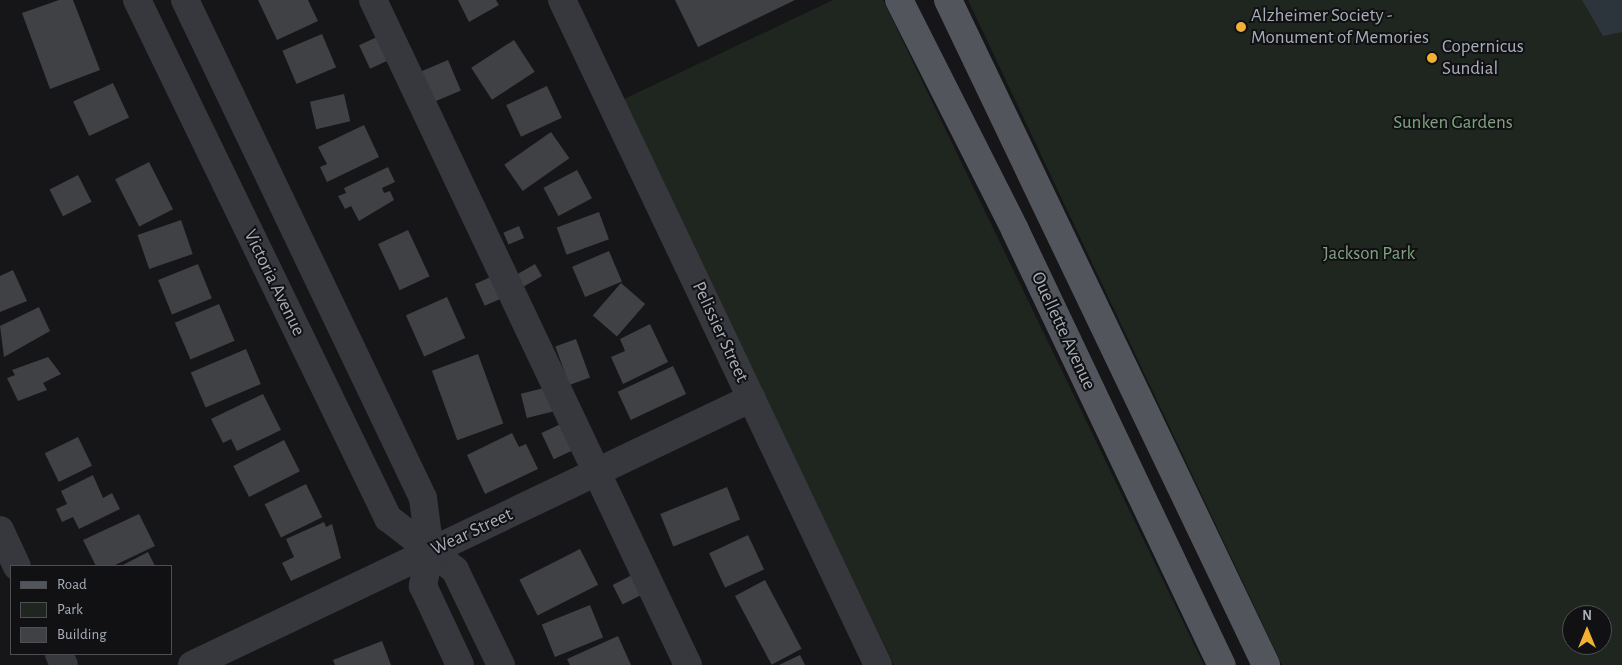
<!DOCTYPE html>
<html>
<head>
<meta charset="utf-8">
<style>
  body { margin:0 }
  #map { position:relative; width:1622px; height:665px; overflow:hidden; background:#161618; font-family:"Alegreya Sans",sans-serif }
  div>[style] { position:absolute }
  .green>* { inset:0; background:#1e261f }
  .water>* { inset:0; background:#2c353c }
  .building>* { inset:0; background:#404145; transform-origin:0 0 }
  .minor>* { height:28px; margin:-14px; padding:0 14px; transform-origin:14px; border-radius:14px; background:#37383d }
  .major>* { height:28px; margin:-14px; padding:0 14px; transform-origin:14px; border-radius:14px; background:#53555c }
  .dots>* { width:14px; height:14px; translate:-50% -50%; box-sizing:border-box; border:2px solid #111113; border-radius:50% }
  span { translate:-50% -50%; white-space:nowrap; text-align:center; line-height:1.15; -webkit-text-stroke:4px #111113; paint-order:stroke }
  .poi-label { font-size:19px; color:#a8adb8 }
  .left { translate:0 -50%; text-align:left }
  .park-label { font-size:19px; color:#7fa381 }
  .street-label { font-size:19px; color:#a8adb8 }
  .legend { position:absolute; left:10px; top:565px; width:162px; height:90px; box-sizing:border-box; background:#111113; border:1px solid #4d4f55; margin:0; padding:6px 9px; list-style:none; font-size:15px; color:#a8adb8 }
  .legend li { display:flex; align-items:center; gap:10px; height:25px }
  .legend b { width:25px; border:1px solid #4d4f55 }
  .north { position:absolute; left:1562px; top:605px; width:50px; height:50px; box-sizing:border-box; background:#111113; border:1px solid #4d4f55; border-radius:50%; rotate:0deg; font-size:14px; font-weight:700; line-height:20px; text-align:center; color:#a8adb8 }
  .north::after { content:''; display:block; margin:auto; width:18px; height:22px; background:#f2b134; clip-path:polygon(50% 0,100% 100%,50% 72%,0 100%) }
</style>
</head>
<body>
<div id="map">
  <div class="green">
    <div style="clip-path:polygon(833px 0,883px 0,1204px 665px,894px 665px,622px 100px)"></div>
    <div style="clip-path:polygon(evenodd,968px 0,1622px 0,1622px 665px,1282px 665px,968px 0,1572px 615px,1602px 615px,1602px 645px,1572px 645px,1572px 615px)"></div>
  </div>
  <div class="water">
    <div style="clip-path:polygon(1582px 0,1622px 0,1622px 32px,1603px 36px)"></div>
  </div>
  <div class="building">
    <div style="clip-path:polygon(59px 0,73px 0,100px 70px,50px 89px,22px 13px)"></div>
    <div style="clip-path:polygon(258px 0,308px 0,318px 21px,277px 40px)"></div>
    <div style="clip-path:polygon(458px 0,496px 0,499px 5px,469px 22px)"></div>
    <div style="clip-path:polygon(675px 0,795px 0,698px 47px)"></div>
    <div style="left:322px;top:34px;width:36px;height:43px;rotate:67deg"></div>
    <div style="left:379px;top:36px;width:26px;height:22px;rotate:65deg"></div>
    <div style="left:514px;top:40px;width:38px;height:51px;rotate:57deg"></div>
    <div style="left:448px;top:60px;width:33px;height:34px;rotate:67deg"></div>
    <div style="left:113px;top:83px;width:38px;height:44px;rotate:65deg"></div>
    <div style="left:547px;top:86px;width:35px;height:45px;rotate:65deg"></div>
    <div style="left:344px;top:94px;width:28px;height:35px;rotate:77deg"></div>
    <div style="clip-path:polygon(364px 125px,379px 157px,327px 182px,320px 167px,327px 164px,318px 147px)"></div>
    <div style="left:551px;top:132px;width:32px;height:57px;rotate:55deg"></div>
    <div style="left:149px;top:162px;width:53px;height:38px;rotate:63deg"></div>
    <div style="clip-path:polygon(388px 167px,395px 182px,382px 188px,384px 193px,390px 191px,394px 200px,359px 221px,351px 206px,345px 209px,338px 196px,346px 193px,344px 188px)"></div>
    <div style="left:577px;top:170px;width:32px;height:38px;rotate:62deg"></div>
    <div style="left:78px;top:175px;width:30px;height:32px;rotate:63deg"></div>
    <div style="left:599px;top:212px;width:29px;height:45px;rotate:70deg"></div>
    <div style="left:181px;top:220px;width:36px;height:46px;rotate:71deg"></div>
    <div style="left:519px;top:226px;width:13px;height:17px;rotate:67deg"></div>
    <div style="left:408px;top:230px;width:51px;height:33px;rotate:65deg"></div>
    <div style="left:609px;top:251px;width:33px;height:40px;rotate:67deg"></div>
    <div style="left:198px;top:264px;width:37px;height:43px;rotate:68deg"></div>
    <div style="left:535px;top:264px;width:14px;height:22px;rotate:60deg"></div>
    <div style="clip-path:polygon(13px 270px,27px 301px,0 312px,0 276px)"></div>
    <div style="left:495px;top:275px;width:24px;height:22px;rotate:66deg"></div>
    <div style="left:621px;top:283px;width:32px;height:43px;rotate:41deg"></div>
    <div style="left:447px;top:297px;width:45px;height:45px;rotate:66deg"></div>
    <div style="left:219px;top:304px;width:40px;height:48px;rotate:67deg"></div>
    <div style="clip-path:polygon(39px 307px,50px 331px,4px 357px,0 326px)"></div>
    <div style="clip-path:polygon(650px 324px,668px 362px,623px 384px,611px 357px,625px 351px,620px 339px)"></div>
    <div style="left:576px;top:339px;width:41px;height:22px;rotate:70deg"></div>
    <div style="left:246px;top:349px;width:38px;height:60px;rotate:67deg"></div>
    <div style="left:478px;top:354px;width:74px;height:49px;rotate:70deg"></div>
    <div style="clip-path:polygon(48px 357px,61px 374px,43px 383px,47px 390px,18px 401px,7px 378px,15px 375px,12px 370px)"></div>
    <div style="left:673px;top:366px;width:31px;height:61px;rotate:65deg"></div>
    <div style="left:548px;top:387px;width:25px;height:28px;rotate:76deg"></div>
    <div style="clip-path:polygon(263px 394px,281px 430px,237px 451px,231px 439px,223px 443px,211px 419px)"></div>
    <div style="left:565px;top:422px;width:29px;height:26px;rotate:65deg"></div>
    <div style="clip-path:polygon(512px 433px,519px 447px,526px 444px,538px 469px,485px 494px,467px 455px)"></div>
    <div style="left:78px;top:437px;width:32px;height:37px;rotate:64deg"></div>
    <div style="left:284px;top:440px;width:35px;height:57px;rotate:63deg"></div>
    <div style="clip-path:polygon(93px 475px,103px 498px,112px 493px,120px 509px,79px 529px,73px 517px,62px 522px,56px 509px,67px 504px,61px 491px)"></div>
    <div style="left:306px;top:484px;width:37px;height:46px;rotate:64deg"></div>
    <div style="left:727px;top:487px;width:35px;height:72px;rotate:68deg"></div>
    <div style="clip-path:polygon(139px 514px,155px 546px,113px 566px,96px 566px,83px 540px)"></div>
    <div style="clip-path:polygon(324px 522px,326px 527px,332px 524px,341px 558px,291px 581px,282px 563px,294px 557px,286px 539px)"></div>
    <div style="left:748px;top:535px;width:38px;height:43px;rotate:65deg"></div>
    <div style="left:580px;top:549px;width:40px;height:68px;rotate:63deg"></div>
    <div style="clip-path:polygon(148px 552px,155px 566px,121px 566px)"></div>
    <div style="left:634px;top:574px;width:22px;height:24px;rotate:63deg"></div>
    <div style="left:765px;top:580px;width:78px;height:34px;rotate:62deg"></div>
    <div style="left:590px;top:605px;width:35px;height:52px;rotate:68deg"></div>
    <div style="clip-path:polygon(618px 636px,631px 665px,570px 665px,567px 659px)"></div>
    <div style="clip-path:polygon(382px 641px,391px 665px,335px 665px,333px 660px)"></div>
    <div style="clip-path:polygon(800px 655px,805px 665px,779px 665px)"></div>
  </div>
  <div class="minor">
    <div style="left:137px;top:0;width:576px;rotate:64.15deg"></div>
    <div style="left:388px;top:518px;width:85px;rotate:37.8deg"></div>
    <div style="left:455px;top:570px;width:106px;rotate:64.2deg"></div>
    <div style="left:185px;top:0;width:552px;rotate:64.46deg"></div>
    <div style="left:423px;top:498px;width:54px;rotate:82.6deg"></div>
    <div style="left:430px;top:552px;width:35px;rotate:102deg"></div>
    <div style="left:423px;top:586px;width:87px;rotate:64.9deg"></div>
    <div style="left:373px;top:0;width:736px;rotate:64.65deg"></div>
    <div style="left:562px;top:0;width:736px;rotate:64.58deg"></div>
    <div style="left:0;top:530px;width:40px;rotate:65deg"></div>
    <div style="left:59px;top:654px;width:12px;rotate:66deg"></div>
    <div style="left:192px;top:665px;width:620px;rotate:-25.49deg"></div>
  </div>
  <div class="major">
    <div style="left:899px;top:0;width:258px;rotate:63.2deg"></div>
    <div style="left:1015px;top:230px;width:482px;rotate:64.6deg"></div>
    <div style="left:948px;top:0;width:737px;rotate:64.44deg"></div>
  </div>
  <div class="dots">
    <div style="left:1241px;top:27px;background:#f2b134"></div>
    <div style="left:1432px;top:58px;background:#f2b134"></div>
  </div>
  <div class="poi-label">
    <span class="left" style="left:1251px;top:27px">Alzheimer Society -<br>Monument of Memories</span>
    <span class="left" style="left:1442px;top:58px">Copernicus<br>Sundial</span>
  </div>
  <div class="park-label">
    <span style="left:1453px;top:123px">Sunken Gardens</span>
    <span style="left:1369px;top:254px">Jackson Park</span>
  </div>
  <div class="street-label">
    <span style="left:274px;top:283px;rotate:64deg">Victoria Avenue</span>
    <span style="left:1063px;top:331px;rotate:65deg">Ouellette Avenue</span>
    <span style="left:720px;top:332px;rotate:65deg">Pelissier Street</span>
    <span style="left:472px;top:532px;rotate:-25deg">Wear Street</span>
  </div>
  <ul class="legend">
  <li><b style="height:6px;background:#53555c"></b>Road</li>
  <li><b style="height:14px;background:#1e261f"></b>Park</li>
  <li><b style="height:14px;background:#404145"></b>Building</li>
  </ul>
  <div class="north">N</div>
</div>
</body>
</html>
